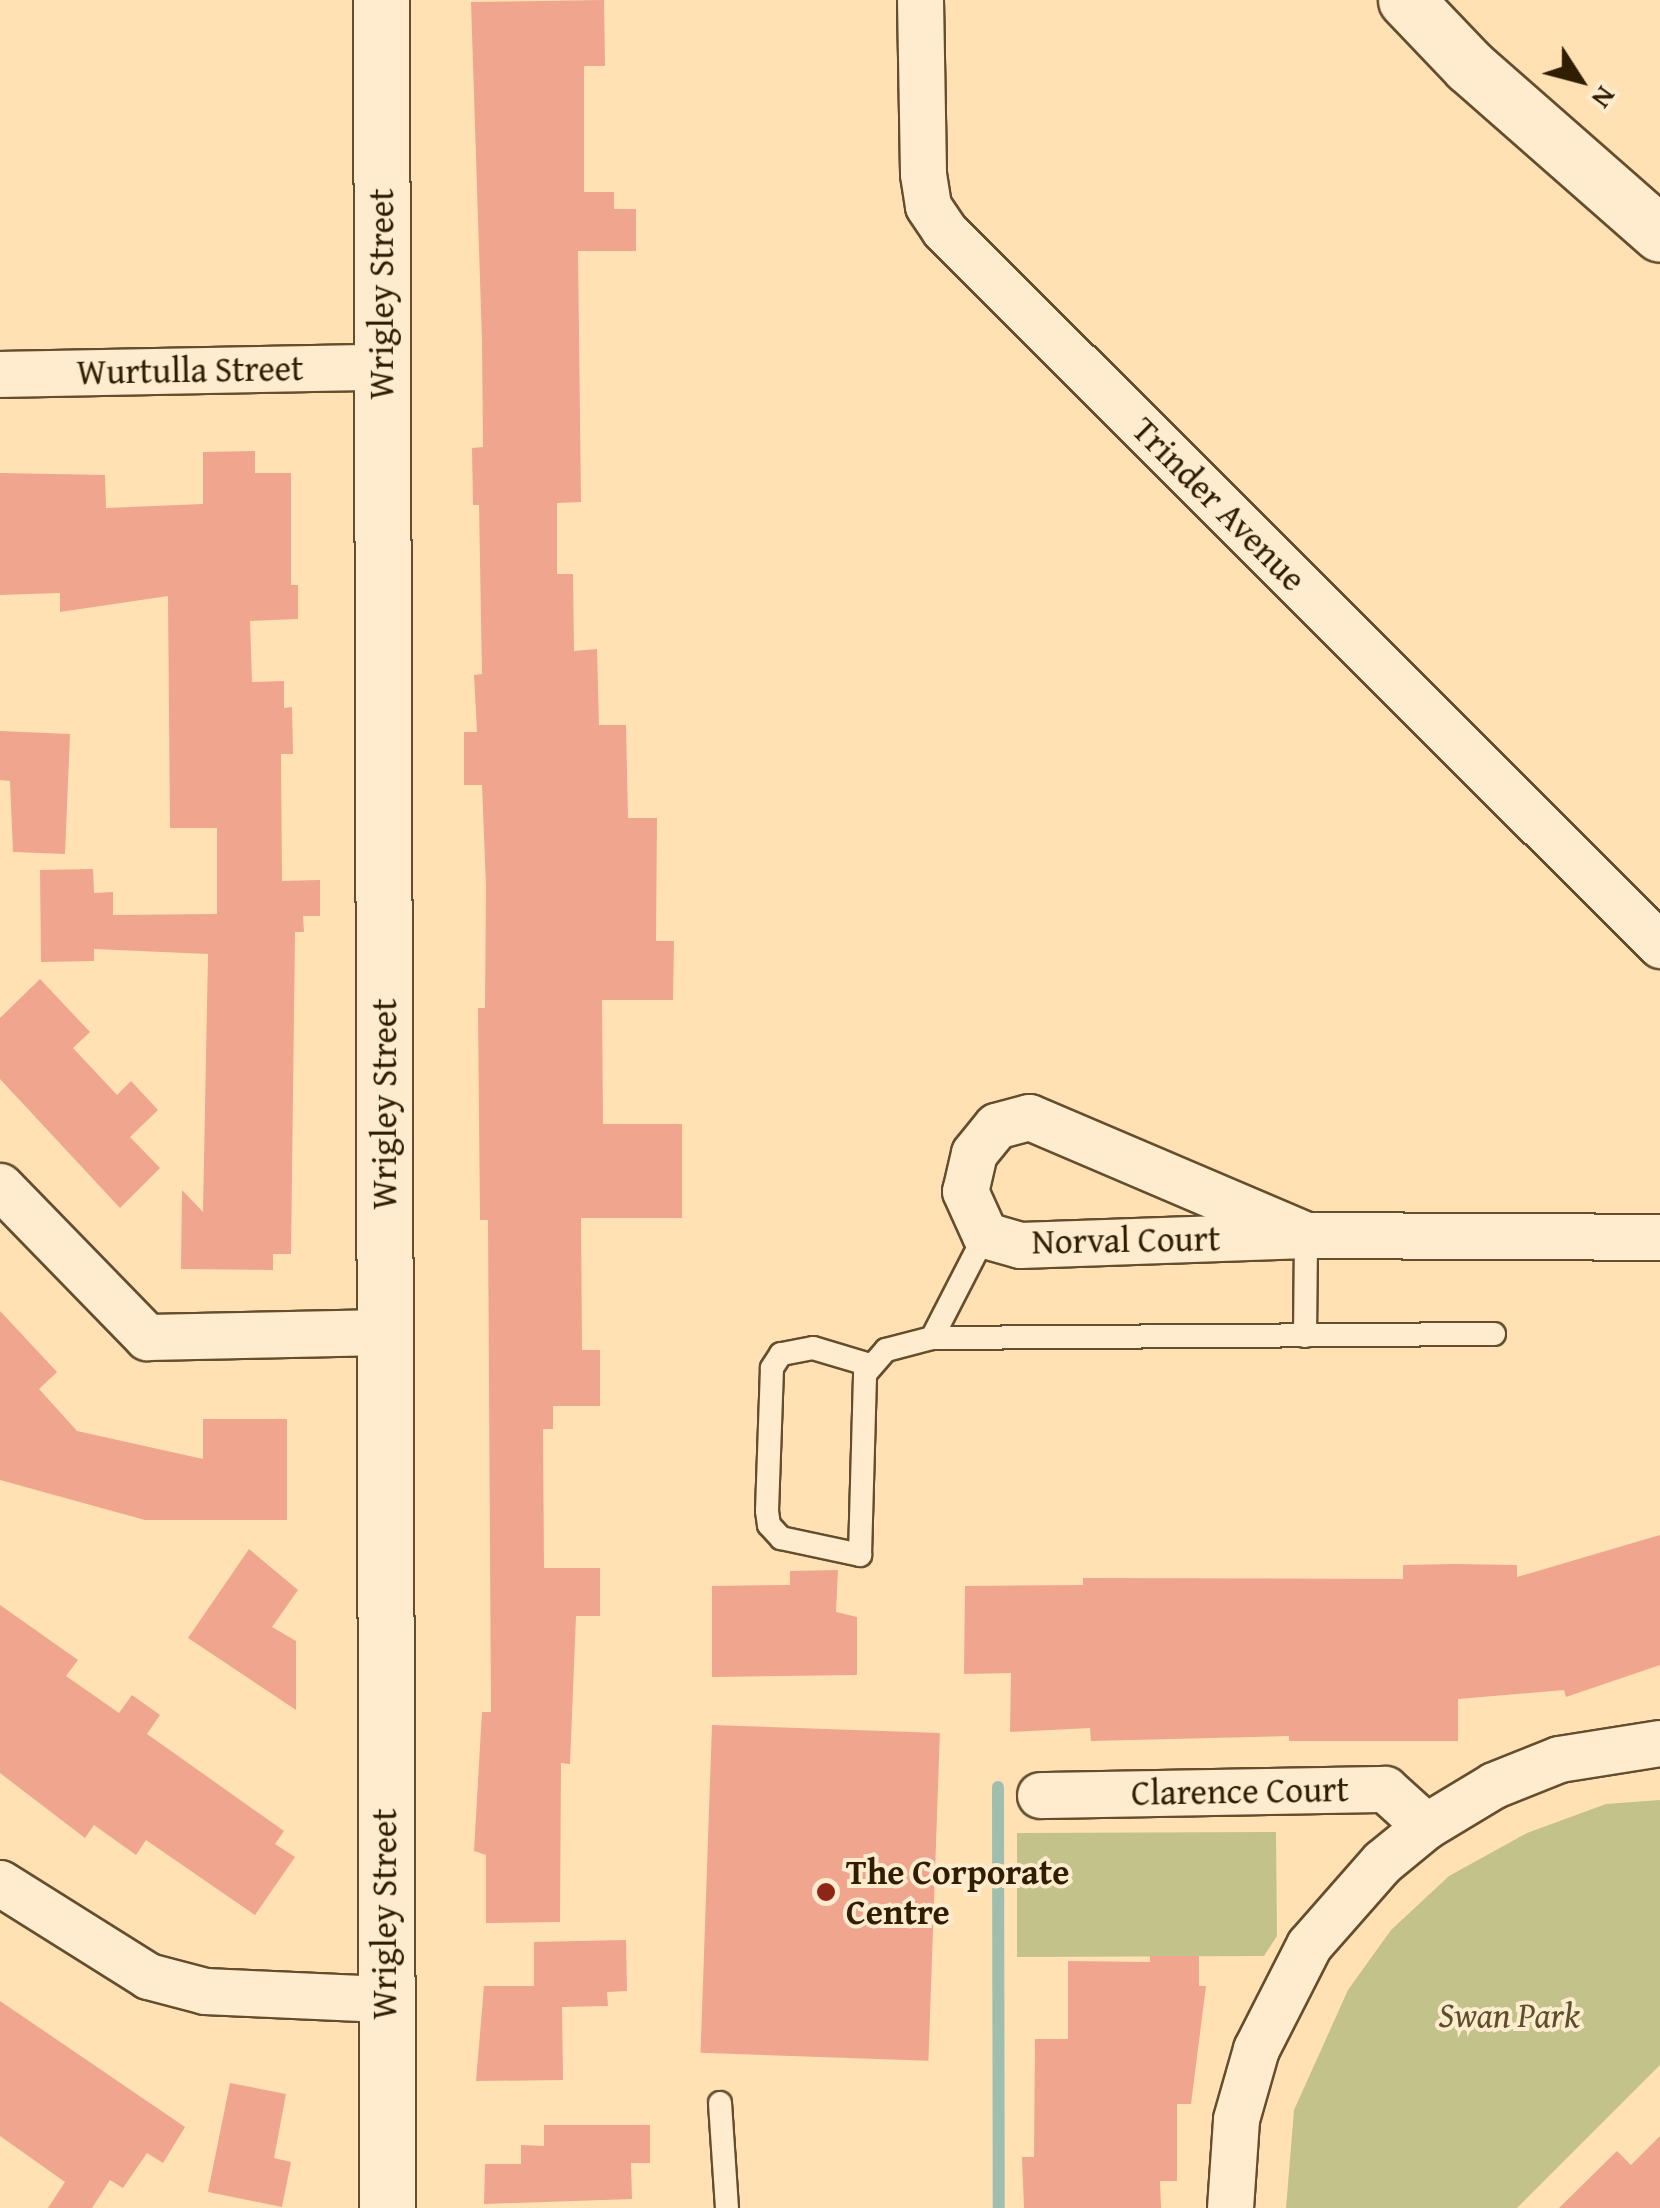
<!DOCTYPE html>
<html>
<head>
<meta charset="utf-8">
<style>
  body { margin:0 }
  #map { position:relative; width:1660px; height:2208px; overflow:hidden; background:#ffe1b4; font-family:"Gentium Book Plus",serif }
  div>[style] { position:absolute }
  .green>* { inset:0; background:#c3c28b }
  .stream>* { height:12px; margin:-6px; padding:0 6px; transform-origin:6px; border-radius:6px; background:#a0bead }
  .building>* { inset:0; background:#efa58e; transform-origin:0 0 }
  .roads { filter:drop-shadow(2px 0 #644e2e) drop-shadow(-2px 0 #644e2e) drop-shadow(0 2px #644e2e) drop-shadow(0 -2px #644e2e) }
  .service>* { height:22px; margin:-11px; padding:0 11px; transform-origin:11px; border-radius:11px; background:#ffecce }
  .minor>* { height:45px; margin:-22.5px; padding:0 22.5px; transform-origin:22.5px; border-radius:22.5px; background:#ffecce }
  .tertiary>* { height:55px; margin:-27.5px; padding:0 27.5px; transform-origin:27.5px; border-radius:27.5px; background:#ffecce }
  .secondary>* { height:55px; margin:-27.5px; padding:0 27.5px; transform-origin:27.5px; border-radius:27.5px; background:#ffecce }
  .dots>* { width:28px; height:28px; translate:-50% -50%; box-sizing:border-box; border:5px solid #ffecce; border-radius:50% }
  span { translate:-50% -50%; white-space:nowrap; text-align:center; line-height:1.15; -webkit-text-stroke:8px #ffecce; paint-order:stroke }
  .street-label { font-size:35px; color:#311d02 }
  .poi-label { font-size:35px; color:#311d02; font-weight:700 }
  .left { translate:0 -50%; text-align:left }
  .park-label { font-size:35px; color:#5d4f2b; font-style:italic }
  .north { position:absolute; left:1530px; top:30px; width:100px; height:100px; -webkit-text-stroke:8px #ffecce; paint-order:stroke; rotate:126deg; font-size:28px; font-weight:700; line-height:40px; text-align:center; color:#311d02 }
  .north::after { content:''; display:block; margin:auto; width:35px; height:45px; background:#311d02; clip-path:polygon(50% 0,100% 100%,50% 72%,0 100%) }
</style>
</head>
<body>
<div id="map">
  <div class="green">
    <div style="clip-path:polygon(1660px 1800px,1660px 2065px,1517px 2208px,1286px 2208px,1294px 2110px,1348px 1990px,1391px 1930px,1449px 1876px,1527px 1833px,1606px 1804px)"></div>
    <div style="clip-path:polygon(1276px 1832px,1277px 1936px,1264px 1956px,1017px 1957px,1017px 1833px)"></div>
  </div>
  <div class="stream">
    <div style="left:998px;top:1787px;width:421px;rotate:89.9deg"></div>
  </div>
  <div class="building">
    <div style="clip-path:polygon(604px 0,605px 66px,584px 66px,584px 192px,614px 192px,614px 209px,636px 209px,636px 251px,578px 251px,581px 502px,557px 503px,557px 574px,573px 574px,574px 651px,597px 649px,599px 725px,626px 725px,628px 818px,657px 818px,656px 941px,674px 941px,673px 1000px,602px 1000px,603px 1124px,682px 1124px,682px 1218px,581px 1218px,582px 1350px,600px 1350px,600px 1406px,553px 1406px,553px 1429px,543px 1429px,544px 1568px,600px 1568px,600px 1616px,576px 1616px,570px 1764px,561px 1763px,560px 1922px,486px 1923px,486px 1855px,474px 1851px,482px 1712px,491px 1712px,488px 1220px,480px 1220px,478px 1008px,485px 1008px,486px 886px,482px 785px,464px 785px,464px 732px,477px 732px,474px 675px,482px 674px,479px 505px,473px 505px,472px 448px,483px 447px,482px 341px,471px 2px)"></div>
    <div style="clip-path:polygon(255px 451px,255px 473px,291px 473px,291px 585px,298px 585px,298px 619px,250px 621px,252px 682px,284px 681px,284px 708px,292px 707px,293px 754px,281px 754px,282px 881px,320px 880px,320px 916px,303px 916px,304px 932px,295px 932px,291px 1254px,273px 1254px,273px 1270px,181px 1269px,182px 1190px,203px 1212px,208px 954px,94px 949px,94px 961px,41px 962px,40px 870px,93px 869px,94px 893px,113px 892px,113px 915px,217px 914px,217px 828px,170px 828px,168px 596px,60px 612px,60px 593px,0 595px,0 473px,105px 475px,106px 508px,203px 504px,203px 452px)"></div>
    <div style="clip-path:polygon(0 731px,70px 734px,65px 854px,13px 852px,10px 781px,0 780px)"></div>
    <div style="clip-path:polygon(40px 979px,90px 1032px,73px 1048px,117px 1095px,131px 1081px,158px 1110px,130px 1137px,160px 1168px,120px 1208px,0 1079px,0 1018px)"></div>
    <div style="clip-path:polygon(0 1311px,57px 1372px,39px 1389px,77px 1431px,203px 1459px,203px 1419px,287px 1419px,287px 1520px,145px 1520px,0 1480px)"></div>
    <div style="clip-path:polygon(1660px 1535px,1660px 1665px,1566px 1697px,1564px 1690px,1458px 1699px,1458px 1741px,1289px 1741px,1289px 1736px,1091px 1741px,1090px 1728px,1010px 1732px,1011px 1673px,964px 1674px,965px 1586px,1083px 1585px,1083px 1578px,1403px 1579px,1403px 1565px,1454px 1564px,1517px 1565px,1517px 1577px)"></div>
    <div style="clip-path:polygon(249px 1549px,298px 1590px,272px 1627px,296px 1641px,296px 1710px,188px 1638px)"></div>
    <div style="clip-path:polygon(838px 1570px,836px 1612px,857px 1617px,857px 1675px,712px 1677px,712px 1586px,790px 1585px,790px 1571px)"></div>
    <div style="clip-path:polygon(0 1605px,78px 1660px,66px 1676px,119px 1713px,132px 1695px,160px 1715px,147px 1734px,284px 1831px,275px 1844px,295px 1857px,255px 1915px,146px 1840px,136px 1855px,94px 1825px,85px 1838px,0 1773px)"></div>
    <div style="left:712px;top:1725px;width:228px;height:328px;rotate:2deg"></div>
    <div style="clip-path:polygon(626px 1940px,627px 1991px,607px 1992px,608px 2006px,562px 2007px,563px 2080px,476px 2081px,484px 1986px,534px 1986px,534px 1942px)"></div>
    <div style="clip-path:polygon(1150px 1956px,1199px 1956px,1199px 1986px,1206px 1986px,1191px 2104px,1177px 2104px,1177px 2181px,1160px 2181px,1161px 2208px,1024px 2208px,1022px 2157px,1034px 2157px,1035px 2039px,1068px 2039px,1068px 1961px,1150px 1962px)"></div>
    <div style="clip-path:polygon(0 2001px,185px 2127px,163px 2163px,147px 2153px,123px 2188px,110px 2180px,92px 2208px,48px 2208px,65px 2182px,0 2136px)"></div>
    <div style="clip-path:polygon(230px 2083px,286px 2094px,274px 2158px,291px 2162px,282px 2207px,208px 2192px)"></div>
    <div style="clip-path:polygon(544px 2125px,650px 2125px,650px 2163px,631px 2163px,632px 2199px,484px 2204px,485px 2164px,521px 2164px,521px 2145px,544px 2146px)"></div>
    <div style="clip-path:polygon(1660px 2136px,1660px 2208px,1559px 2208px,1617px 2151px,1631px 2165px)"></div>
  </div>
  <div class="roads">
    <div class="service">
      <div style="left:1305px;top:1336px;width:101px;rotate:-89.4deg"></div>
      <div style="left:932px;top:1338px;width:562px;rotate:-0.41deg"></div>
      <div style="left:870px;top:1365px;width:59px;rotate:-163.4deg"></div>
      <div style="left:813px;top:1348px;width:33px;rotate:169deg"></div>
      <div style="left:781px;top:1354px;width:17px;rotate:123deg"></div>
      <div style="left:772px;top:1368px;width:143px;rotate:92deg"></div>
      <div style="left:767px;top:1511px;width:14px;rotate:82deg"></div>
      <div style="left:769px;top:1525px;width:18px;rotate:47deg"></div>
      <div style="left:781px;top:1538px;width:81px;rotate:12.1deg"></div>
      <div style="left:860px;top:1555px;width:181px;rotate:-88.4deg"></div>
      <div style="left:865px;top:1374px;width:32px;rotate:-49deg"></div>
      <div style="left:886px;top:1350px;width:48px;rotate:-14.6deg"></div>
      <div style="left:932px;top:1338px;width:116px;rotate:-62.8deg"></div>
      <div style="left:720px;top:2103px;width:105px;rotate:86.2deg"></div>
    </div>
    <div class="minor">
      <div style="left:920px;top:0;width:174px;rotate:89deg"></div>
      <div style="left:923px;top:174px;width:32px;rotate:81deg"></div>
      <div style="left:928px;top:206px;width:29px;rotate:56deg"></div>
      <div style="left:944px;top:230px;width:1012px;rotate:44.96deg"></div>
      <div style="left:0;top:374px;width:381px;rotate:-1.1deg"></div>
      <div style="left:0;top:1186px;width:211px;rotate:45.8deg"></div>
      <div style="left:147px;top:1337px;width:238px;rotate:-1.2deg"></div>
      <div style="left:1306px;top:1235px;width:301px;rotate:-156.9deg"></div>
      <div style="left:1029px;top:1117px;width:34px;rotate:165deg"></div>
      <div style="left:996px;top:1126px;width:35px;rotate:129deg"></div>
      <div style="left:974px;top:1153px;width:39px;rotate:103deg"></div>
      <div style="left:965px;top:1191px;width:48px;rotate:65.6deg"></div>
      <div style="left:985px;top:1235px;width:36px;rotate:16deg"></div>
      <div style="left:1020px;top:1245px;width:286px;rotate:-2deg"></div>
      <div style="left:1306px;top:1235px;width:354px;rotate:0.3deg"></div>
      <div style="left:1040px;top:1795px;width:345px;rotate:-1deg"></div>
      <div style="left:1385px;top:1789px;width:55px;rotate:42.1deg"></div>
      <div style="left:0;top:1883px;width:175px;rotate:32.1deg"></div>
      <div style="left:148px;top:1976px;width:59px;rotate:14.7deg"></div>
      <div style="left:205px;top:1991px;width:178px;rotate:2.6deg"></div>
      <div style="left:1230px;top:2208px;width:89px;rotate:-86.1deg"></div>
      <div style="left:1236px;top:2119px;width:73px;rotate:-74.1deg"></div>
      <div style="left:1256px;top:2049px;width:117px;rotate:-63deg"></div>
      <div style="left:1309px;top:1945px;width:111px;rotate:-48.7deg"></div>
      <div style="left:1382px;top:1862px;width:57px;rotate:-39.3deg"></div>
      <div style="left:1426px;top:1826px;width:79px;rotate:-31.1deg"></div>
      <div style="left:1494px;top:1785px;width:70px;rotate:-21.8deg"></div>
      <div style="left:1559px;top:1759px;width:102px;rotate:-9deg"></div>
    </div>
    <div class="tertiary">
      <div style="left:381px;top:0;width:2208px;rotate:89.84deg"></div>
    </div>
    <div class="secondary">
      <div style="left:1406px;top:0;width:91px;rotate:46.3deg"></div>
      <div style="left:1469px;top:66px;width:254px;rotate:41.3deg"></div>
    </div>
  </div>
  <div class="dots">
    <div style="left:826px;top:1892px;background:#8f2418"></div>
  </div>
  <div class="street-label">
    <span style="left:381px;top:294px;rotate:-90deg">Wrigley Street</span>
    <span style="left:190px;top:370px;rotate:-1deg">Wurtulla Street</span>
    <span style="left:1219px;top:504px;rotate:45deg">Trinder Avenue</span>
    <span style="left:384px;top:1104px;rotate:-90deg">Wrigley Street</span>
    <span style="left:1126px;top:1240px;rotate:-1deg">Norval Court</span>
    <span style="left:1240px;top:1791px;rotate:-1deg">Clarence Court</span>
    <span style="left:384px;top:1914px;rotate:-90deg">Wrigley Street</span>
  </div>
  <div class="poi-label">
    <span class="left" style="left:846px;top:1892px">The Corporate<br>Centre</span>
  </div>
  <div class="park-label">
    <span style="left:1509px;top:2015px">Swan Park</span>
  </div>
  <div class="north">N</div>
</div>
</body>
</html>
